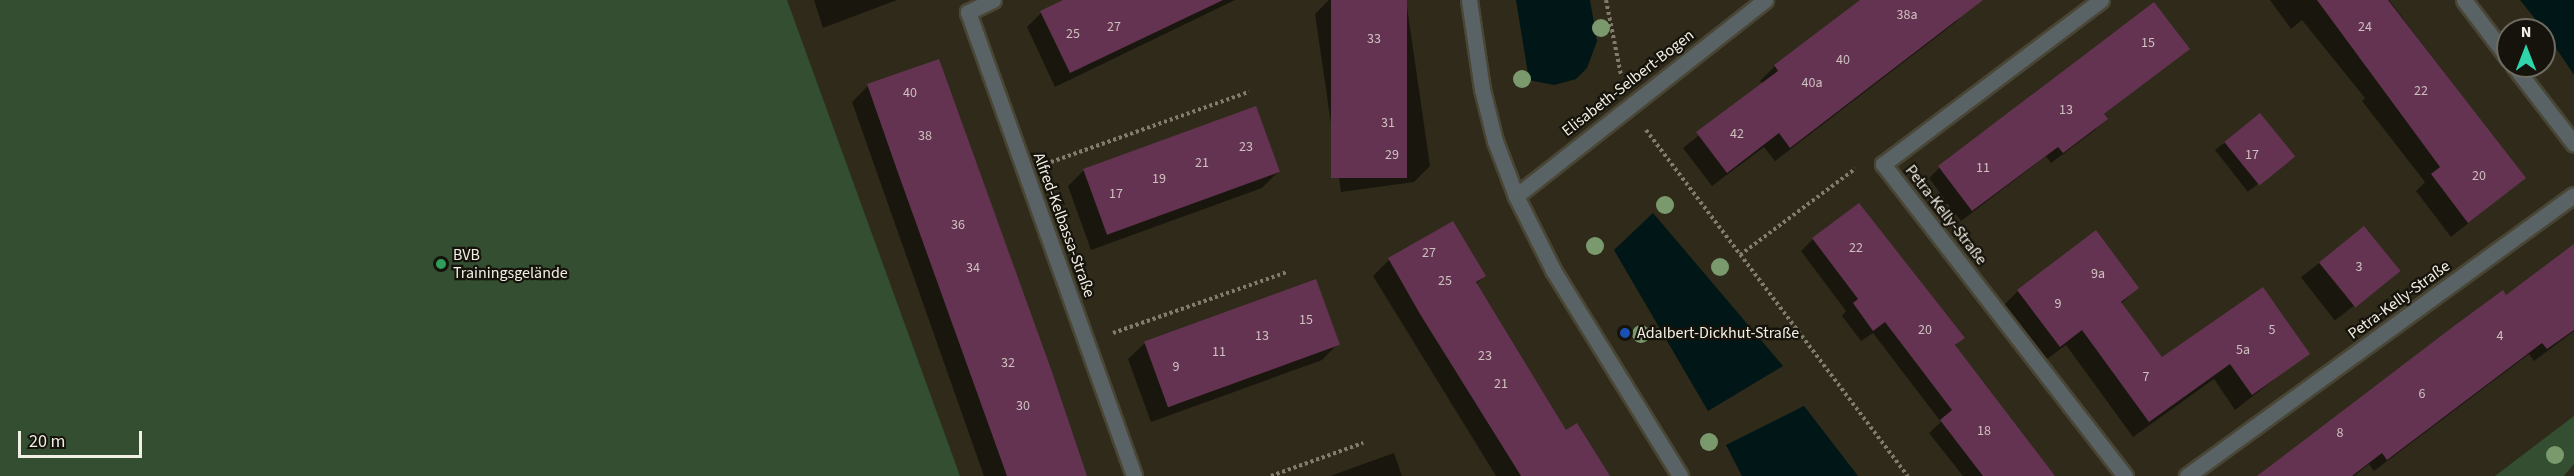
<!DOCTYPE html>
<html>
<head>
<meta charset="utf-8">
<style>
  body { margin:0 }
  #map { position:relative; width:2574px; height:476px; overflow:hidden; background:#2f2a1a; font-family:"Source Sans 3",sans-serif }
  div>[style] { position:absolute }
  .green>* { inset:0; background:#334e31 }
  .water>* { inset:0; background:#001617 }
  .shadow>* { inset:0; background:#0007; transform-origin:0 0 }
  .building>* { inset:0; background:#643351; transform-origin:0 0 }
  .path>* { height:4px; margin-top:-2px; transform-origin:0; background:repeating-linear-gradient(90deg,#817c6e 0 3px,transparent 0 6px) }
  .roads { filter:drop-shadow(2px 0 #4a4636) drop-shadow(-2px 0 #4a4636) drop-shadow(0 2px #4a4636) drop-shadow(0 -2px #4a4636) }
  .minor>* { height:15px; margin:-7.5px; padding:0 7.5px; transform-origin:7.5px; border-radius:7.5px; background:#596365 }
  .trees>* { width:18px; height:18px; margin:-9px; border-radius:50%; background:#7a9a6e }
  .dots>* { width:16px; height:16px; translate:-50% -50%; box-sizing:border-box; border:3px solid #15130b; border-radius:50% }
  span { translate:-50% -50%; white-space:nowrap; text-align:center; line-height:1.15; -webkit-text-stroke:4.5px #15130b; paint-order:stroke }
  .number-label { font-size:14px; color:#cec0bf }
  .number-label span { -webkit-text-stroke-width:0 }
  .street-label { font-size:16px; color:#f2efe4 }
  .poi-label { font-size:16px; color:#f2efe4 }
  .left { translate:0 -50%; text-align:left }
  .north { position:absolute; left:2496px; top:18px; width:60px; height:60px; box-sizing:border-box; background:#15130b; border:2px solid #6d6b62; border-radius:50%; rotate:0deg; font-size:16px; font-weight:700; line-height:24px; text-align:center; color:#f2efe4 }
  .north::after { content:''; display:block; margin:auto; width:21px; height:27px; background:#2fd4aa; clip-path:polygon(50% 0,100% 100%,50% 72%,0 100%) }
  .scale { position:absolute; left:18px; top:431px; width:124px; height:27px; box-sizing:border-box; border:3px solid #f2efe4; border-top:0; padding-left:8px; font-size:18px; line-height:21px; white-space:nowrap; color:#f2efe4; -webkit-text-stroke:4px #15130b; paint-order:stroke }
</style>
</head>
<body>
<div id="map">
  <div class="green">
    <div style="clip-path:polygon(0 0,787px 0,960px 476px,0 476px)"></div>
    <div style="clip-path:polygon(2574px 416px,2574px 464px,2564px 476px,2495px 476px)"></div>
  </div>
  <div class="water">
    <div style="clip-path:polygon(1516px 0,1590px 0,1597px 41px,1587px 68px,1576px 79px,1554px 85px,1529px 80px)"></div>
    <div style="clip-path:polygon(2520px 0,2574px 0,2574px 75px,2544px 30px)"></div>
    <div style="clip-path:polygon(1653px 213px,1783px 366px,1708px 411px,1614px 250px)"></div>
    <div style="clip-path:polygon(1804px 406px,1858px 476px,1742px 476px,1726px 445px)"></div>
  </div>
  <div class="shadow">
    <div style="clip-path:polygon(814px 0,897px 0,823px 28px)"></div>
    <div style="clip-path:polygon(1067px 0,1235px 0,1055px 87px,1027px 27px,1041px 13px)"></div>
    <div style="clip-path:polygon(1329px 0,1406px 0,1430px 166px,1414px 182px,1341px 192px,1315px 14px)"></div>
    <div style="clip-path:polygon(1861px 0,1974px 0,1956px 22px,1775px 161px,1764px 147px,1712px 186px,1683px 148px,1763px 84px,1760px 81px,1775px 66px)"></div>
    <div style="clip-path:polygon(2270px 0,2389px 0,2524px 178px,2451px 237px,2416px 191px,2425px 182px,2362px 101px,2365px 98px,2302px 20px,2291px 29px)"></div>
    <div style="clip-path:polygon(2188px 49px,2103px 115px,2106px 119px,2095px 130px,2051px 163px,2046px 156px,1961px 221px,1929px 178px,1939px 168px)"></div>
    <div style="clip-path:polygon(868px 86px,1085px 476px,984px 476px,852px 102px)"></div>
    <div style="left:2260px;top:115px;width:53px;height:57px;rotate:52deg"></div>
    <div style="clip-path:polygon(1084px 170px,1278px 172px,1262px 188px,1091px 250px,1068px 186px)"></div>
    <div style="clip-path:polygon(1452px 223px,1484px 276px,1476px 284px,1566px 432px,1608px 476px,1496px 476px,1373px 276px,1389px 260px)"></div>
    <div style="left:2364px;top:228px;width:55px;height:80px;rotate:52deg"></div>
    <div style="clip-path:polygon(1813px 239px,1963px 338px,1954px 347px,2053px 476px,1963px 476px,1929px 433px,1941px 422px,1873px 333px,1861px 341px,1842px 316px,1846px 311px,1801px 251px)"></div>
    <div style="clip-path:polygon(2574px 246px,2574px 331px,2534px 361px,2529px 354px,2374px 471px,2369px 464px,2354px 476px,2259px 476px)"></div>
    <div style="clip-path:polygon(2137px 288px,2121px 304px,2161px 359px,2308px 353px,2235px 410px,2214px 379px,2133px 437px,2066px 345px,2043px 362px,2002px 307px,2018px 291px)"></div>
    <div style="clip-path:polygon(1145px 343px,1338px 344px,1322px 360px,1151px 422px,1128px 359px)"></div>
    <div style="clip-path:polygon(1394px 453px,1402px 476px,1330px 476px)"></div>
  </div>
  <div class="building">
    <div style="clip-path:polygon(1063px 0,1223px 0,1070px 73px,1040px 11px)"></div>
    <div style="left:1331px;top:0;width:76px;height:178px"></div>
    <div style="clip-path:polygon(1860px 0,1983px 0,1790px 148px,1779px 133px,1727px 173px,1696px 132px,1778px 71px,1774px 65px)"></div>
    <div style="clip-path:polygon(2317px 0,2388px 0,2526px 178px,2468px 223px,2431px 174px,2440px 167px)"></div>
    <div style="clip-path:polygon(2154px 2px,2190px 49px,2104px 114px,2108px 119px,2063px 153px,2058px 147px,1972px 211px,1938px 166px)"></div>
    <div style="clip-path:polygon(939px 59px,1052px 372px,1087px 476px,1007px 476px,897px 170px,867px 84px)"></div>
    <div style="left:1256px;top:106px;width:70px;height:184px;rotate:70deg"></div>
    <div style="left:2260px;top:113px;width:56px;height:46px;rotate:51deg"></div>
    <div style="clip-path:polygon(1859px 203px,1965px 338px,1955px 345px,2055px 476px,1983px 476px,1940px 420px,1952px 410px,1885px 322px,1873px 331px,1853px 303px,1858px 299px,1812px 238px)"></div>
    <div style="clip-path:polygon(1453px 221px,1486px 276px,1476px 282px,1566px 430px,1577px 423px,1610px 476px,1521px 476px,1420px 314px,1388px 258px)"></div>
    <div style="left:2364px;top:226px;width:58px;height:58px;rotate:51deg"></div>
    <div style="clip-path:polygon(2096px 230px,2139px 288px,2121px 302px,2162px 357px,2263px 287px,2310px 354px,2252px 395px,2230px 364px,2149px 422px,2082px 330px,2060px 347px,2017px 290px)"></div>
    <div style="clip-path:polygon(2574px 244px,2574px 330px,2547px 349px,2542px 343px,2387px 460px,2382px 453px,2352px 476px,2257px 476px,2454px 326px,2503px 290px,2506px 295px)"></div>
    <div style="left:1316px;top:279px;width:70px;height:183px;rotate:70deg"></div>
  </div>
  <div class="path">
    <div style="left:1606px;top:0;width:76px;rotate:78.7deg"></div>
    <div style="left:1646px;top:130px;width:434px;rotate:52.9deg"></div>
    <div style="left:1051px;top:162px;width:210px;rotate:-19.5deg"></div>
    <div style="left:1740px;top:255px;width:144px;rotate:-36.8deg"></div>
    <div style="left:1113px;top:333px;width:184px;rotate:-19.3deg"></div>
    <div style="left:1271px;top:476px;width:98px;rotate:-19.7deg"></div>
  </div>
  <div class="roads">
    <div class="minor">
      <div style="left:993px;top:0;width:28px;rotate:154deg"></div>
      <div style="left:968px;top:12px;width:493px;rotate:70.3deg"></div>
      <div style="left:1469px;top:0;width:90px;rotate:81.7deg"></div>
      <div style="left:1482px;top:89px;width:54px;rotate:76deg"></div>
      <div style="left:1495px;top:141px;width:59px;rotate:69.1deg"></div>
      <div style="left:1516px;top:196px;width:83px;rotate:63.4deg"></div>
      <div style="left:1553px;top:270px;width:242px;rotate:58.3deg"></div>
      <div style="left:2101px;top:0;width:273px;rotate:143deg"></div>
      <div style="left:1883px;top:164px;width:395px;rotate:52.2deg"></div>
      <div style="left:2464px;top:0;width:73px;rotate:52.8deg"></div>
      <div style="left:2514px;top:66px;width:98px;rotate:52.4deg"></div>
      <div style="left:1516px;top:196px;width:317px;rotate:-38.2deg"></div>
      <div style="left:2187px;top:476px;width:478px;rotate:-36deg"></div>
    </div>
  </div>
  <div class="trees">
    <div style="left:1601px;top:28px"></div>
    <div style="left:1522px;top:79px"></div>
    <div style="left:1665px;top:205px"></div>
    <div style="left:1595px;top:246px"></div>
    <div style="left:1720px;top:267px"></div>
    <div style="left:1641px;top:334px"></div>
    <div style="left:1709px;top:442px"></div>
    <div style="left:2555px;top:455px"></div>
  </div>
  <div class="dots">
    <div style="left:441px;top:264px;background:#2e9e5b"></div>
    <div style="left:1625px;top:333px;background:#1a4fb4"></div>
  </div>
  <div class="number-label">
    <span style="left:1907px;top:15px">38a</span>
    <span style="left:1114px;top:27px">27</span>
    <span style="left:2365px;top:27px">24</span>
    <span style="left:1073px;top:34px">25</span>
    <span style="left:1374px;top:39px">33</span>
    <span style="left:2148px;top:43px">15</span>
    <span style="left:1843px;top:60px">40</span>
    <span style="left:1812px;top:83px">40a</span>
    <span style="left:2421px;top:91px">22</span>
    <span style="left:910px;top:93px">40</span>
    <span style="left:2066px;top:110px">13</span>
    <span style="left:1388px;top:123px">31</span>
    <span style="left:1737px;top:134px">42</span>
    <span style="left:925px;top:136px">38</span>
    <span style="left:1246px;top:147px">23</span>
    <span style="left:1392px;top:155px">29</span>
    <span style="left:2252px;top:155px">17</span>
    <span style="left:1202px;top:163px">21</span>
    <span style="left:1983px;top:168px">11</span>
    <span style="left:2479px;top:176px">20</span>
    <span style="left:1159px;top:179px">19</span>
    <span style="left:1116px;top:194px">17</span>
    <span style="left:958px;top:225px">36</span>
    <span style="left:1856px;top:248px">22</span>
    <span style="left:1429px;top:253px">27</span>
    <span style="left:2359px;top:267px">3</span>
    <span style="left:973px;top:268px">34</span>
    <span style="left:2098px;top:274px">9a</span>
    <span style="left:1445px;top:281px">25</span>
    <span style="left:2058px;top:304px">9</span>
    <span style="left:1306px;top:320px">15</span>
    <span style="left:1925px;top:330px">20</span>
    <span style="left:2272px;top:330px">5</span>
    <span style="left:1262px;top:336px">13</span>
    <span style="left:2500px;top:336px">4</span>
    <span style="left:2243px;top:350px">5a</span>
    <span style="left:1219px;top:352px">11</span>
    <span style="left:1485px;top:356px">23</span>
    <span style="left:1008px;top:363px">32</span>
    <span style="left:1176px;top:367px">9</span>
    <span style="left:2146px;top:377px">7</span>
    <span style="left:1501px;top:384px">21</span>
    <span style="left:2422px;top:394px">6</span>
    <span style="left:1023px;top:406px">30</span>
    <span style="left:1984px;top:431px">18</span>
    <span style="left:2340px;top:433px">8</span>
  </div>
  <div class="street-label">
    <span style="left:1628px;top:83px;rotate:-38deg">Elisabeth-Selbert-Bogen</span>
    <span style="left:1946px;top:215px;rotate:52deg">Petra-Kelly-Straße</span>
    <span style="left:1064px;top:225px;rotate:70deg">Alfred-Kelbassa-Straße</span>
    <span style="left:2399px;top:300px;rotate:-36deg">Petra-Kelly-Straße</span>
  </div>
  <div class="poi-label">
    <span class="left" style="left:453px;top:264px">BVB<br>Trainingsgelände</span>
    <span class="left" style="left:1637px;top:333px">Adalbert-Dickhut-Straße</span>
  </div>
  <div class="north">N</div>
  <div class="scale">20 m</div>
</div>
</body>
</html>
